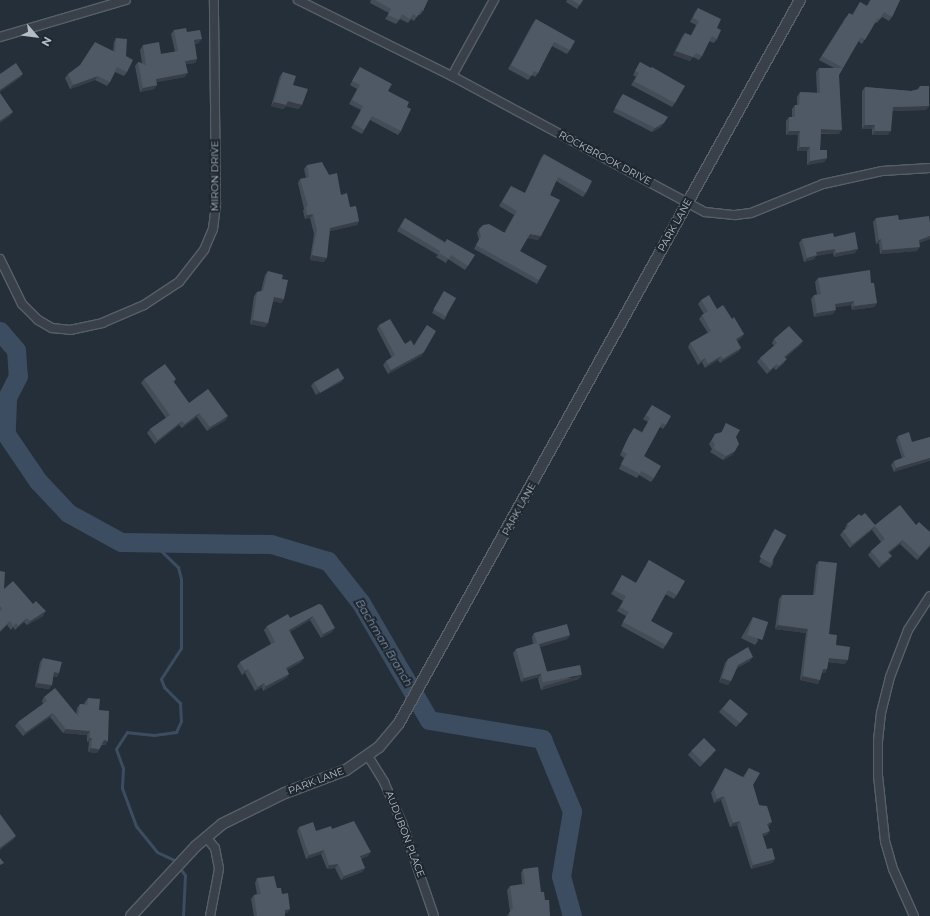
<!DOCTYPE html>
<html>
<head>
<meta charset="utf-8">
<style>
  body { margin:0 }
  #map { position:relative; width:930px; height:916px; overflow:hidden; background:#252f39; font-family:Montserrat,sans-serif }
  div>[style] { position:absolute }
  .stream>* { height:3px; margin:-1.5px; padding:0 1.5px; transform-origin:1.5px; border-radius:1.5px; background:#3d4d61 }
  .river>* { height:19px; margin:-9.5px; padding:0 9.5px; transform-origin:9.5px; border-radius:9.5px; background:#3d4d61 }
  .roads { filter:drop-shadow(1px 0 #575f68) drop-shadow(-1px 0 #575f68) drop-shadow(0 1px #575f68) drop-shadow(0 -1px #575f68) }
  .minor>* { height:8px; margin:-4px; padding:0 4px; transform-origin:4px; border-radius:4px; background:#39404a }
  .tertiary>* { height:10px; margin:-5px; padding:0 5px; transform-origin:5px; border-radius:5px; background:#39404a }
  .wall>* { inset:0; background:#434d57 }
  .shaded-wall>* { inset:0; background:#373e47 }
  .building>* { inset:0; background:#4e5965; transform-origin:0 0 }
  span { translate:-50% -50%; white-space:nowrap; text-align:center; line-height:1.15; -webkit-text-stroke:4px #1e262f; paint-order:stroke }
  .street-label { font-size:10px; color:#b4bcc6 }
  .water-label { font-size:11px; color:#7f93aa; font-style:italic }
  .north { position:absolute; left:16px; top:16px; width:40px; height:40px; -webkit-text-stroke:3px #1e262f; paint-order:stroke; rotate:118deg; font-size:11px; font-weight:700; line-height:16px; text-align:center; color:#b4bcc6 }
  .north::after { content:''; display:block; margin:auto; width:14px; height:18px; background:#b4bcc6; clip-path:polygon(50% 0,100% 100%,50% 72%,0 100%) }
</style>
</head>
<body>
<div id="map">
  <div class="stream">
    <div style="left:153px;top:543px;width:35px;rotate:44deg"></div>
    <div style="left:178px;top:567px;width:12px;rotate:76deg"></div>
    <div style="left:181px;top:579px;width:69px;rotate:90deg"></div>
    <div style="left:181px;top:648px;width:37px;rotate:123deg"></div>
    <div style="left:161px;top:679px;width:9px;rotate:69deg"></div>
    <div style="left:164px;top:687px;width:23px;rotate:45deg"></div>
    <div style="left:180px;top:703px;width:18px;rotate:87deg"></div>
    <div style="left:181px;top:721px;width:12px;rotate:114deg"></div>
    <div style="left:176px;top:732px;width:22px;rotate:172deg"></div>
    <div style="left:154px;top:735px;width:27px;rotate:-174deg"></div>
    <div style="left:127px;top:732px;width:20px;rotate:123deg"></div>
    <div style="left:116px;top:749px;width:20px;rotate:70deg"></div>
    <div style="left:123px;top:768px;width:20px;rotate:93deg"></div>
    <div style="left:122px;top:788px;width:40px;rotate:69.8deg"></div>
    <div style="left:136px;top:826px;width:33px;rotate:51deg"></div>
    <div style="left:157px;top:852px;width:19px;rotate:25deg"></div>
    <div style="left:174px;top:860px;width:19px;rotate:54deg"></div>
    <div style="left:185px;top:875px;width:41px;rotate:92.8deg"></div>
  </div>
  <div class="river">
    <div style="left:0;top:331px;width:25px;rotate:50deg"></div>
    <div style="left:16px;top:350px;width:26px;rotate:86deg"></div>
    <div style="left:18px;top:376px;width:25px;rotate:117deg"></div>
    <div style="left:7px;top:398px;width:36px;rotate:92deg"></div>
    <div style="left:6px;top:434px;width:57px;rotate:55.8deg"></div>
    <div style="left:38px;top:481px;width:44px;rotate:46.8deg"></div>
    <div style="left:68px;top:513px;width:60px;rotate:28.7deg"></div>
    <div style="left:121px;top:542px;width:150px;rotate:0.8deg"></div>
    <div style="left:271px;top:544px;width:59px;rotate:16.6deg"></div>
    <div style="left:328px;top:561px;width:53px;rotate:51.8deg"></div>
    <div style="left:361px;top:603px;width:135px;rotate:59.8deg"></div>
    <div style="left:429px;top:720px;width:115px;rotate:9.5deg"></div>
    <div style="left:542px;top:739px;width:78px;rotate:67.4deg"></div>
    <div style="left:572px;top:811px;width:66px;rotate:99.6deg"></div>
    <div style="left:561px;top:876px;width:41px;rotate:74.6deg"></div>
  </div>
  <div class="roads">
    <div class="minor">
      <div style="left:298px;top:0;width:172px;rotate:26.3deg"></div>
      <div style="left:452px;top:76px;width:287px;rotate:28.3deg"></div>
      <div style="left:705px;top:212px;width:30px;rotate:6deg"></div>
      <div style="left:735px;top:215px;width:16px;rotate:-7deg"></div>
      <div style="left:751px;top:213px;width:78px;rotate:-21.9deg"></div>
      <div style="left:823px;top:184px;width:60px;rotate:-12.4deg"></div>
      <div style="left:882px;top:171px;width:48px;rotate:-3.6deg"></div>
      <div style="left:0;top:37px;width:131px;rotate:-16.4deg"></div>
      <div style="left:452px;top:76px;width:87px;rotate:-61.1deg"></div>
      <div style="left:0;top:259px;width:50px;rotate:63.9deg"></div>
      <div style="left:22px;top:304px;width:23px;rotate:45deg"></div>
      <div style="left:38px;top:320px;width:16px;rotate:30deg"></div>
      <div style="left:52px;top:328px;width:18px;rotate:6deg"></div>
      <div style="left:70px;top:330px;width:33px;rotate:-12deg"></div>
      <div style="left:102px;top:323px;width:46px;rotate:-23.2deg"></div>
      <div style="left:144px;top:305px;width:42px;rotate:-33.3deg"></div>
      <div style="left:179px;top:282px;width:41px;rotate:-52deg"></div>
      <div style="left:204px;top:250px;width:23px;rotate:-67deg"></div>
      <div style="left:213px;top:229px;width:26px;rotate:-83deg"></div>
      <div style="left:216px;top:203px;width:203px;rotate:-90.6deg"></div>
      <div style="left:368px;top:756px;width:31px;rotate:58deg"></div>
      <div style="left:384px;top:782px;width:45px;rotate:66.3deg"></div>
      <div style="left:402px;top:823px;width:98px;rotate:71deg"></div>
      <div style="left:206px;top:837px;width:14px;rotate:51deg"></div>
      <div style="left:215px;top:848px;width:21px;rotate:79deg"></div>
      <div style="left:219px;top:869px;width:48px;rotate:100.8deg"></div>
      <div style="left:914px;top:916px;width:51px;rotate:-114.1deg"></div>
      <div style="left:893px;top:869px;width:29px;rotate:-106deg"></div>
      <div style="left:885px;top:841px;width:66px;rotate:-96.1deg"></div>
      <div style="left:878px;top:775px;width:34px;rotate:-90deg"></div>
      <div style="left:878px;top:741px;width:28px;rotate:-84deg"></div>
      <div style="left:881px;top:713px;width:37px;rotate:-76deg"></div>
      <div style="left:890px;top:677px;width:50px;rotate:-69deg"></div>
      <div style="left:908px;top:630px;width:40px;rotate:-57.1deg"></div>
    </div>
    <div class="tertiary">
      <div style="left:131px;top:916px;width:96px;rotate:-47.1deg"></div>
      <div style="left:196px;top:846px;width:34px;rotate:-40deg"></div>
      <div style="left:222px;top:824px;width:70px;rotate:-26.2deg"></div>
      <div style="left:285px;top:793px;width:65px;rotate:-20.7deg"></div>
      <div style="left:346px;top:770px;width:40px;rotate:-34.9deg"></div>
      <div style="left:379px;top:747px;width:31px;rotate:-50deg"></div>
      <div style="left:399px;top:723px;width:827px;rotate:-60.99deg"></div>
    </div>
  </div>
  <div class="wall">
    <div style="clip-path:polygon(371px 0,428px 0,423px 11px,420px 15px,418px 15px,414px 21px,411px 19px,408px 23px,400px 19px,396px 24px,385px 19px,389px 13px,370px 3px)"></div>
    <div style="clip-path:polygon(567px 0,583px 0,577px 9px,566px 2px)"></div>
    <div style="clip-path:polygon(870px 0,900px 0,892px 17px,889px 21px,882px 17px,877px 23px,875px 22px,862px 44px,858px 41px,839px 75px,839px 134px,821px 134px,820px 150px,827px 158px,824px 162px,807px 165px,807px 151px,797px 151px,798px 135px,786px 135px,786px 121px,789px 117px,792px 117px,792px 109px,795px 105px,797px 105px,797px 97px,800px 92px,817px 93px,816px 72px,819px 68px,834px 68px,819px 60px,846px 17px,852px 15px,860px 2px,867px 6px)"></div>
    <div style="clip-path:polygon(698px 8px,717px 28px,717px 39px,714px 43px,709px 41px,702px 56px,699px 60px,693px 57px,690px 61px,673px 55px,682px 37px,685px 33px,691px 35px,696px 25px,690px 22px,695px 12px)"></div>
    <div style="clip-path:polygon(536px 19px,570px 50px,567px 54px,552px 46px,538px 73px,535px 77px,532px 75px,528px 80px,508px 69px,533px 23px)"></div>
    <div style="clip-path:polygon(174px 30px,187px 32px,199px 43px,195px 44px,197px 59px,195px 63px,186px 64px,185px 77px,156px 82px,157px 85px,154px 89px,140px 92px,135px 66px,138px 62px,142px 63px,140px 50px,143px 45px,161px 54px,175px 52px,171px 34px)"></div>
    <div style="clip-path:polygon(116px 38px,126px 56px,127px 72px,124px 76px,115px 72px,110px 82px,107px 86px,95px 80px,70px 89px,65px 78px,68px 74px,113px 51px,114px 42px)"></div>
    <div style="clip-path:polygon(640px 62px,651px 68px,675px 103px,672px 107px,631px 85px,636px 77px,633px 75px)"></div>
    <div style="clip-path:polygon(360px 67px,407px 107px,401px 131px,398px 135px,370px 120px,362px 134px,351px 128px,361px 110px,349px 104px,357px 89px,350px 85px)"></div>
    <div style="clip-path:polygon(283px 72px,293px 85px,299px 109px,286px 106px,283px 109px,271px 106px,280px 76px)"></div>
    <div style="clip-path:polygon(920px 86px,929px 106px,926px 110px,892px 111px,888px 135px,872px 135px,872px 129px,862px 129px,862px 91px,865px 87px,911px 91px,917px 90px)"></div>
    <div style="clip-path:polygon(623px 94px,661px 127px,652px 132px,613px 112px,620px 98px)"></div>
    <div style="clip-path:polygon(544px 154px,586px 193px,583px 197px,556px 181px,550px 195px,541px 236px,538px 240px,527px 238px,520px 251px,539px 280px,537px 284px,474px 249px,479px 240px,477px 233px,479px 229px,504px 233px,514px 215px,499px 206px,511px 186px,525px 193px,541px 158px)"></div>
    <div style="clip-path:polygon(307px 165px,329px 175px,341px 195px,359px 221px,357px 225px,330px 231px,324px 262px,310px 260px,314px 234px,310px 218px,305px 219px,303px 211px,304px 209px,298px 183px,300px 179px,306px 178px,304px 169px)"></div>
    <div style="clip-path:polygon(405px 218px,445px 242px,447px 239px,468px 266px,465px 270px,448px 259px,446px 263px,436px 257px,438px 255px,397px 231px)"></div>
    <div style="clip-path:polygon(876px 218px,899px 220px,930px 239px,919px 243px,917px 251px,880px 254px,879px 243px,876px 244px,873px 222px)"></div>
    <div style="clip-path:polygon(834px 237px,855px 253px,834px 257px,833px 253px,816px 256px,814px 259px,804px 262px,799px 243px,802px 239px)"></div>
    <div style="clip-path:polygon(268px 271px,282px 279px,284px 299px,281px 303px,273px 301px,268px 323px,265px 327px,250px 324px,254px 296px,257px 292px,261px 291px,265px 275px)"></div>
    <div style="clip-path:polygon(818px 278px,871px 283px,877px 303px,874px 307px,852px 310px,851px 305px,835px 307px,833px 314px,814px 317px,811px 299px,814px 295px,817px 295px,815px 282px)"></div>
    <div style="clip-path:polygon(444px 291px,447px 315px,444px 320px,432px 313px)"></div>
    <div style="clip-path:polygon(701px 300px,717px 309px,732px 319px,744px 334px,741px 338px,737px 341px,741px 348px,738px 352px,720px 363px,718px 360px,705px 368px,702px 362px,698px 365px,688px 347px,690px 343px,708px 333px,699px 319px,702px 315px,704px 314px,698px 304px)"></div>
    <div style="clip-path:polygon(379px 325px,405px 344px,414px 345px,427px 325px,424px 352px,421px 356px,388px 374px,383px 365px,386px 361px,392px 358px,377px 329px)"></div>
    <div style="clip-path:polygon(774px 339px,803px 341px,800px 345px,785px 358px,784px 363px,776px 370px,774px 368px,767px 374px,757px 362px,760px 358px,774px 346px,772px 343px)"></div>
    <div style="clip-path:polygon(344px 378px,341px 382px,316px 395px,311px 386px,314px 382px)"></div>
    <div style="clip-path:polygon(144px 379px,176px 379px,174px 382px,189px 403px,226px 420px,207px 431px,197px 417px,182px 428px,179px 425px,155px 444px,147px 433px,150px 429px,166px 418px,141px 383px)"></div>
    <div style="clip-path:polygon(652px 405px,666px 425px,663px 429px,660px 427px,644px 456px,654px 478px,651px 482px,639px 475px,637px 478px,619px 469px,624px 458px,620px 455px,627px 440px,634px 428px,642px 432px,648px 422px,643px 419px)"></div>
    <div style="clip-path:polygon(726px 423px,736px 437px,735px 451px,732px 455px,723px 460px,710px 452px,712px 449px,709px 444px,715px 434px,721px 433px)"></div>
    <div style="clip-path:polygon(898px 436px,912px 442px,930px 437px,894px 472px,891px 465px,894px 461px,902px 458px,896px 440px)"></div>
    <div style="clip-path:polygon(861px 516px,875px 525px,916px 525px,930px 532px,930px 546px,917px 560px,900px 544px,889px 553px,889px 560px,879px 568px,868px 555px,871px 551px,881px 542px,872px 530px,850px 548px,840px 535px,843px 531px,846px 529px,845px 528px,847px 524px)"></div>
    <div style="clip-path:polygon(775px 529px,773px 564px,770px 568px,759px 562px,772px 533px)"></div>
    <div style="clip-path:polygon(649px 560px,677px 595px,674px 599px,665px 594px,651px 621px,666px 645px,663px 649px,621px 626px,626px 616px,617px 611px,623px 601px,611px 594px,622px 575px,636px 583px)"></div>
    <div style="clip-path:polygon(819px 561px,829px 634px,836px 645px,845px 664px,828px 662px,827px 669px,825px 673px,822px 673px,818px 684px,800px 680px,806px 633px,775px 629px,779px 599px,782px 595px,813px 595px,816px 565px)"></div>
    <div style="clip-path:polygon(0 571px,4px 589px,43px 616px,27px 625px,24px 622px,15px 630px,13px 627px,11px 630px,7px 625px,0 632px)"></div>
    <div style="clip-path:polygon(319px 604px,332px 632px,321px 638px,310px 620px,290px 632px,304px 658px,301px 662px,287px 670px,289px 674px,286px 678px,263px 691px,262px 687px,255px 691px,245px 673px,242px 675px,237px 666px,240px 662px,271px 644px,264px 630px,267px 626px,290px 618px)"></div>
    <div style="clip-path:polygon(753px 617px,758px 641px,755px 645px,741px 638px)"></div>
    <div style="clip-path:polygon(534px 633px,570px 635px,567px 639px,540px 647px,547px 672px,546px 674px,579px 679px,541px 690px,538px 679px,539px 677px,521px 682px,513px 653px,516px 649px,533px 644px,532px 637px)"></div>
    <div style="clip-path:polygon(43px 658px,59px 673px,57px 677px,53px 676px,52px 685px,49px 689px,35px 687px,40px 662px)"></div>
    <div style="clip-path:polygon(728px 659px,750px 661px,737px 668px,731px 681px,728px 685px,719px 682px,725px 663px)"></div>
    <div style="clip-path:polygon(44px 697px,76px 714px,77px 708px,80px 704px,84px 704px,85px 702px,88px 698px,99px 710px,108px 741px,105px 745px,102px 745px,97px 753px,88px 752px,89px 742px,87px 742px,87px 735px,63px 733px,50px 717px,23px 736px,15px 726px,18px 722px,43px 704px,42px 701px)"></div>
    <div style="clip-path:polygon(722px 708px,748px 714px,736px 727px,719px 712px)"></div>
    <div style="clip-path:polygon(691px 751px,713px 754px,700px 767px,688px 755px)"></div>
    <div style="clip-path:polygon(725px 768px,743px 777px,749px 768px,753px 785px,759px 805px,769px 826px,768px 827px,767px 835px,763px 836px,767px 849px,775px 859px,772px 863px,751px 869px,737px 825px,730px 827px,721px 800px,714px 803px,711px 793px)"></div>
    <div style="clip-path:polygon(299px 827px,316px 831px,332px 829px,368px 856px,361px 859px,365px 868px,362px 872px,341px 880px,335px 868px,327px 869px,321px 854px,306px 859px,297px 831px)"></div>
    <div style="clip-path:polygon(523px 869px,541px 892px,545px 900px,550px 916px,507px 916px,510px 912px,507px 890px,510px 886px,522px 884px,521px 873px)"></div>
    <div style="clip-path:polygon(257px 878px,277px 888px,282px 894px,290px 909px,287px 913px,285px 913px,285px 916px,254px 916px,251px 899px,254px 895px,257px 894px,255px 883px)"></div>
  </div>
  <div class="shaded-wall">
    <div style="clip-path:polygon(202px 39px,199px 43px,191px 44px,194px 40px)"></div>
    <div style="clip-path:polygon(676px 51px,693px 57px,690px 61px,673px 55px)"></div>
    <div style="clip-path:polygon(197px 59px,195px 63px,182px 65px,185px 61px)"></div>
    <div style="clip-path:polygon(188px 73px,185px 77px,153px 83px,156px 79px)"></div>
    <div style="clip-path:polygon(23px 74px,20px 78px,0 92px,0 90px)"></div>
    <div style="clip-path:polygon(98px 76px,95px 80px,70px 89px,73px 85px)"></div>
    <div style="clip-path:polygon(157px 85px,154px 89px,140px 92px,143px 88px)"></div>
    <div style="clip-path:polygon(288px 101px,302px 105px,299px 109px,286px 106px,283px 109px,271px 106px,274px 102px)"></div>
    <div style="clip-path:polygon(929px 106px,926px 110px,890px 111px,893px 107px)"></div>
    <div style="clip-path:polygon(13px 112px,10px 116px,0 123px,0 121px)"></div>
    <div style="clip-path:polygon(664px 123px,661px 127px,652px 132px,655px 128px)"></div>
    <div style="clip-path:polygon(865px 125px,875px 125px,872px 129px,862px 129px)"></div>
    <div style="clip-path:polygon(821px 129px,842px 130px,839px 134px,818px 133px)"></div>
    <div style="clip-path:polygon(789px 131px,800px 131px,798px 135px,786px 135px)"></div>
    <div style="clip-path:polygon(875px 131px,891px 131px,888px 135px,872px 135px)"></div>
    <div style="clip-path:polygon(800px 147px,810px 147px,807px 151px,797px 151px)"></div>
    <div style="clip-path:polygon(827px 158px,824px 162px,807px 165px,810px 161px)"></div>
    <div style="clip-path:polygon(313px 214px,310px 218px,305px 219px,307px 215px)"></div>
    <div style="clip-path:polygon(359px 221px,357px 225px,327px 232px,330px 228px)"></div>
    <div style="clip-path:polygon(530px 234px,541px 236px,538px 240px,527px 238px)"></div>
    <div style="clip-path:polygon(930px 236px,930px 239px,916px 244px,919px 240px)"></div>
    <div style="clip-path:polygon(881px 239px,879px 243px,876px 244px,879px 240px)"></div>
    <div style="clip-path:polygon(920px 247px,917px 251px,880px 254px,883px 250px)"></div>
    <div style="clip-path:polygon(835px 249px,833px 253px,816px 256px,814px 259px,804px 262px,807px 258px,816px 252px)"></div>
    <div style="clip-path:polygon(858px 249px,855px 253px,834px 257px,836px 253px)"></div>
    <div style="clip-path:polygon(312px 255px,327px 258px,324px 262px,310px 260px)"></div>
    <div style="clip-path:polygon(274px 297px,284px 299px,281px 303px,271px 301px)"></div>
    <div style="clip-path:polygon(854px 301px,851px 305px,832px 308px,835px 304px)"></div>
    <div style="clip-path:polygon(877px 303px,874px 307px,852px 310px,854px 306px)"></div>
    <div style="clip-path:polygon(836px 310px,833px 314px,814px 317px,817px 313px)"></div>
    <div style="clip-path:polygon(253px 320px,268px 323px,265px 327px,250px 324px)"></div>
    <div style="clip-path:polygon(744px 334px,741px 338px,733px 343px,736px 339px)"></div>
    <div style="clip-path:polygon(803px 341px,800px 345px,782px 361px,784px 357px)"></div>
    <div style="clip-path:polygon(741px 348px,738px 352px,720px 363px,723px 359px)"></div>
    <div style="clip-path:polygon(424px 352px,421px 356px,388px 374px,391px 370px)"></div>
    <div style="clip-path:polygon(721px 356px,718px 360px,705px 368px,708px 364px)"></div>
    <div style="clip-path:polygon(705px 358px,702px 362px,698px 365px,701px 361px)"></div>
    <div style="clip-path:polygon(787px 359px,784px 363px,776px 370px,779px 366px)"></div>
    <div style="clip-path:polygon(777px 364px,774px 368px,767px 374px,770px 370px)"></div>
    <div style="clip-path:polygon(344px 378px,341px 382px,316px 395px,319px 391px)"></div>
    <div style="clip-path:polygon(199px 413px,197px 417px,182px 428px,185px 424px)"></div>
    <div style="clip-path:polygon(228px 416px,226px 420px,207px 431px,210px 427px)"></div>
    <div style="clip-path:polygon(182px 421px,179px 425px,155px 444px,158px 440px)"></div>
    <div style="clip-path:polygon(735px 451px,732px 455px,723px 460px,726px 456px)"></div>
    <div style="clip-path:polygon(930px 458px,930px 461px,894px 472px,896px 468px)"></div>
    <div style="clip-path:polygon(875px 526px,872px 530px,850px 548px,853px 544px)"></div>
    <div style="clip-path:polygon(903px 540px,900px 544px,885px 556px,888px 552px)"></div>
    <div style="clip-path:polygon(930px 545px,930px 546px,917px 560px,920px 556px)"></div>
    <div style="clip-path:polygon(892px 556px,889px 560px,879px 568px,882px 564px)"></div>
    <div style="clip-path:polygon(46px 611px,43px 616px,27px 625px,30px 621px)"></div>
    <div style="clip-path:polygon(313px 616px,310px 620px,286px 634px,289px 630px)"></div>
    <div style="clip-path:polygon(27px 618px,24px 622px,15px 630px,18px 626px)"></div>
    <div style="clip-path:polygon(10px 621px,7px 625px,0 632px,0 631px)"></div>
    <div style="clip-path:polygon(778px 625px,808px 629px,806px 633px,775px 629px)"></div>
    <div style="clip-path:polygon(335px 628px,332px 632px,321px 638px,323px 634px)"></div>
    <div style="clip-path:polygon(570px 635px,567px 639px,537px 648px,539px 644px)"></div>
    <div style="clip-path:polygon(753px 657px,750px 661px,735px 669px,738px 665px)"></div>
    <div style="clip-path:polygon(304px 658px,301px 662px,283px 672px,286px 668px)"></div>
    <div style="clip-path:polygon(829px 658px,848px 660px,845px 664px,826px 662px)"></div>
    <div style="clip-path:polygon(248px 669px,245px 673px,242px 675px,245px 671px)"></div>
    <div style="clip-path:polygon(823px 669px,827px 669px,825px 673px,820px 673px)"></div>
    <div style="clip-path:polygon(54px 672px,59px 673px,57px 677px,51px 676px)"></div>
    <div style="clip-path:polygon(547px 672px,544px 676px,541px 675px,539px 677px,521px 682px,524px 678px)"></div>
    <div style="clip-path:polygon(289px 674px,286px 678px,263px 691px,266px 686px)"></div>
    <div style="clip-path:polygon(582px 675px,579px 679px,541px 690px,544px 686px)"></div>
    <div style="clip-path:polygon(803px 676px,820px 680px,818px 684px,800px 680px)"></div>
    <div style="clip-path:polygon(722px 678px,731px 681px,728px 685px,719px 682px)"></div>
    <div style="clip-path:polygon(37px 683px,52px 685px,49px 689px,35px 687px)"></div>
    <div style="clip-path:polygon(264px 683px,262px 687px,255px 691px,258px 687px)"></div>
    <div style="clip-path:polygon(53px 713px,50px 717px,23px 736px,26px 732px)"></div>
    <div style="clip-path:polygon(66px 729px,90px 731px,87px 735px,63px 733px)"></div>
    <div style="clip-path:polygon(90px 738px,92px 738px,89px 742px,87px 742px)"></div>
    <div style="clip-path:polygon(104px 740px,108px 741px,105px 745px,101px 744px)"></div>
    <div style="clip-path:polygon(91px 748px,99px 749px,97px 753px,88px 752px)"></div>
    <div style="clip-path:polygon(716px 750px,713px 754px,700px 767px,703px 763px)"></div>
    <div style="clip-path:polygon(724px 796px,721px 800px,714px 803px,717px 799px)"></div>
    <div style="clip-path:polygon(740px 821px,737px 825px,730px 827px,733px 823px)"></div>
    <div style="clip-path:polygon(772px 822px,769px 826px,764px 828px,767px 824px)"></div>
    <div style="clip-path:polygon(770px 831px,767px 835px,759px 838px,762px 834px)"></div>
    <div style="clip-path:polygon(16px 836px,13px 840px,0 850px,0 848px)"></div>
    <div style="clip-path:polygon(324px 850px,321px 854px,306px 859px,309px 855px)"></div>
    <div style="clip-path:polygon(371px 852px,368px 856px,357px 860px,360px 856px)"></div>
    <div style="clip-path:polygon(775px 859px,772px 863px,751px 869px,753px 865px)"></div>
    <div style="clip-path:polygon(338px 864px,335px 868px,327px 869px,329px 865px)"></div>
    <div style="clip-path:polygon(365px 868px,362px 872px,341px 880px,344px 876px)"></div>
    <div style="clip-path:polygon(290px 909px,287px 913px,282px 914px,285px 910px)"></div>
  </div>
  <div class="building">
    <div style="clip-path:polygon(375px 0,428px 0,423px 11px,421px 10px,417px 17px,413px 14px,410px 19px,402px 14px,399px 20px,388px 15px,391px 9px)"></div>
    <div style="clip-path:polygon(572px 0,583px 0,580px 5px)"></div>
    <div style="clip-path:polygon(871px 0,900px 0,892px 17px,884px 12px,880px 19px,878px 18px,865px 40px,861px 37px,843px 68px,822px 56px,849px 13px,853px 15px,860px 2px,867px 6px)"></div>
    <div style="clip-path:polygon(698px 8px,721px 19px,717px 28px,721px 30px,717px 39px,712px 36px,702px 56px,696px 53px,693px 57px,676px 51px,685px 33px,691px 36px,699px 21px,693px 18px)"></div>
    <div style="clip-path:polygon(536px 19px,575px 41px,570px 50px,554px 42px,538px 73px,534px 71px,531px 76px,511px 65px)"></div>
    <div style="clip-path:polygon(186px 28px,187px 32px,200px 30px,202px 39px,194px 40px,197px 59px,185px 61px,188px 73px,156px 79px,157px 85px,143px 88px,138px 62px,146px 65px,143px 45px,159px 42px,161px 54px,178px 51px,174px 30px)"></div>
    <div style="clip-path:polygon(116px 38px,127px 39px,126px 56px,133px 60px,127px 72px,117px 67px,110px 82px,98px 76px,73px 85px,68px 74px,80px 65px,95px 42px,115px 52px)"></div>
    <div style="clip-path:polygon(640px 62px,651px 68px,652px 67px,685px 86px,675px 103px,634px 81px,639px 73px,635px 71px)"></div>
    <div style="clip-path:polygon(16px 63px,23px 74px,0 90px,0 74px)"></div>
    <div style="clip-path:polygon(360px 67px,392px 84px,388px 91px,409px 102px,407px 107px,411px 109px,401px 131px,372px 116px,364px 130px,354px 124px,363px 106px,352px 100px,360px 85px,352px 81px)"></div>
    <div style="clip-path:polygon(819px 68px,843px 68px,839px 75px,842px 130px,821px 129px,820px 150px,827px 150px,827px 158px,810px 161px,810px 147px,800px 147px,800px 131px,789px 131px,789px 117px,795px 117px,795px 105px,799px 105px,800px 92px,820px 93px)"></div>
    <div style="clip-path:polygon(283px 72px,296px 76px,293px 85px,308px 89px,302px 105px,288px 101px,286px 105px,274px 102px)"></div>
    <div style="clip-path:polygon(920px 86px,929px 86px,929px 106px,893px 107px,891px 131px,875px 131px,875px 125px,865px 125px,865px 87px,911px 91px,919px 89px)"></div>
    <div style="clip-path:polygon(0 93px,13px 112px,0 121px)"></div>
    <div style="clip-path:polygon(623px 94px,668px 117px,664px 123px,655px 128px,615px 108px)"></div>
    <div style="clip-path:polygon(544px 154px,592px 181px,586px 193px,558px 177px,550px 195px,560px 200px,541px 236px,530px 234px,520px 251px,547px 266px,539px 280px,476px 245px,481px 236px,479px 229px,483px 225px,489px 224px,505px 233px,517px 211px,502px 202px,511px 186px,525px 193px)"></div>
    <div style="clip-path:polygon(322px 162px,329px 175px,337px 173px,341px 195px,347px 193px,350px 207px,356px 206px,359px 221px,330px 228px,327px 258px,312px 255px,317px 230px,313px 214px,307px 215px,306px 207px,308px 206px,300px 179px,309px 177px,307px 165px)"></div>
    <div style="clip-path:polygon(898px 215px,899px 220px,929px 216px,930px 223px,930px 236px,919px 240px,920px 247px,883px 250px,881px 239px,879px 240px,876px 218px)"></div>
    <div style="clip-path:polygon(405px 218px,445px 243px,447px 239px,475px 255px,468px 266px,451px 255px,449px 259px,439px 253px,440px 251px,400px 227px)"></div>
    <div style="clip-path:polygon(855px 232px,858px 249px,836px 253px,835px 249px,816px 252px,817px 255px,807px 258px,802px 239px,833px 233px,834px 237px)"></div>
    <div style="clip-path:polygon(870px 270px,871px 283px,874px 283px,877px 303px,854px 306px,854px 301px,835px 304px,836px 310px,817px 313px,814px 295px,821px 294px,818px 278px)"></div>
    <div style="clip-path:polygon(268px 271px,283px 275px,282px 279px,288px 280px,284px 299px,274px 297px,268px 323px,253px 320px,257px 292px,263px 291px)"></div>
    <div style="left:444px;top:291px;width:14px;height:21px;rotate:30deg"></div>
    <div style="clip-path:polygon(709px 295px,717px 309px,723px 305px,732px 319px,734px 317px,744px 334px,736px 339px,741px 348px,723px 359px,721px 356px,708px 364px,705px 358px,701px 361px,690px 343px,711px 331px,702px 315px,708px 311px,701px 300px)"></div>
    <div style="clip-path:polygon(390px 319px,405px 344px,411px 340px,414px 346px,427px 325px,436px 331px,424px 352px,391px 370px,386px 361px,395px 355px,379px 325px)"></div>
    <div style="clip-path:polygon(789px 326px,803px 341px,784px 357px,787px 359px,779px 366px,777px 364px,770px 370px,760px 358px,777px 343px,774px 339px)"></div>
    <div style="clip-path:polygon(165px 364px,176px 379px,173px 381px,189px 403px,208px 389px,228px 416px,210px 427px,199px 413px,185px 424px,182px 421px,158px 440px,150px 429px,170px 415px,144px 379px)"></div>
    <div style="left:338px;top:368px;width:12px;height:28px;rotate:59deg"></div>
    <div style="clip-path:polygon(652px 405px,671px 416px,666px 425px,662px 423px,644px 456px,661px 466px,654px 478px,641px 471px,640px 474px,621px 464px,627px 454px,622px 451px,629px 436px,634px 428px,642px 433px,650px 418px,646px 415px)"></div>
    <div style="clip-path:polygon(726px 423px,740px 430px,736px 437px,739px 444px,735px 451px,726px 456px,713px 448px,715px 445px,712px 440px,715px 434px,722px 432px)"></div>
    <div style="clip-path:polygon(909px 432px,912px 442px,930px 437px,930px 458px,896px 468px,894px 461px,905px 457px,898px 436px)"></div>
    <div style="clip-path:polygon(900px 505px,916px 525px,919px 522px,930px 532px,930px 545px,920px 556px,903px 540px,888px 552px,892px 556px,882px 564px,871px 551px,885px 539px,875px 526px,853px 544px,843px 531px,849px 526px,847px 524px,859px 514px,861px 516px,865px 513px,875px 525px)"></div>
    <div style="left:775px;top:529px;width:13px;height:32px;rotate:29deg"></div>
    <div style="clip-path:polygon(649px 560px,685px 581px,677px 595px,668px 590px,651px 621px,673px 633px,666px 645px,623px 622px,629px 612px,620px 607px,626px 596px,614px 590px,622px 575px,636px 583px)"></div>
    <div style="clip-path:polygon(819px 561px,837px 563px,829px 634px,837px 635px,836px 645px,850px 647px,848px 660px,829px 658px,827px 669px,823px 669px,820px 680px,803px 676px,808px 629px,778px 625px,782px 595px,815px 595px)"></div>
    <div style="clip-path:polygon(0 571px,5px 572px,4px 589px,13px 581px,33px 604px,36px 601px,46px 611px,30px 621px,27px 618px,18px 626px,16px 623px,13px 626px,10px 621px,0 631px,0 611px,2px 608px,0 606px)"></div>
    <div style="clip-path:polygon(319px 604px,322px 605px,335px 628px,323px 634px,313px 616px,289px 630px,304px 658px,286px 668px,289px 674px,266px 686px,264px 683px,258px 687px,248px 669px,245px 671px,240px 662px,275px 642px,267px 626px,288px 614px,290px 618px)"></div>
    <div style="left:753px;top:617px;width:16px;height:19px;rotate:18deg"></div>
    <div style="clip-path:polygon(567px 624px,570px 635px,539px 644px,547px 672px,524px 678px,516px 649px,537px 643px,534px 633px)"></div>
    <div style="clip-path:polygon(748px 647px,753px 657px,738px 665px,731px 681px,722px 678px,728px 659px)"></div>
    <div style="clip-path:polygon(43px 658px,62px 662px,59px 673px,54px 672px,52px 685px,37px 683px)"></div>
    <div style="left:580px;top:665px;width:10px;height:40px;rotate:79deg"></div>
    <div style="clip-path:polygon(55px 688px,78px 716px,80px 704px,87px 705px,88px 698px,100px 699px,99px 710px,109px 711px,108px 741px,104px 740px,99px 749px,91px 748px,92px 738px,90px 738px,90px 731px,66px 729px,53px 713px,26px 732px,18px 722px,47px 701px,44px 697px)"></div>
    <div style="left:730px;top:699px;width:23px;height:12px;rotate:40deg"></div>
    <div style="left:704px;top:738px;width:17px;height:18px;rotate:45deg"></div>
    <div style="clip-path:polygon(725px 768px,744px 778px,749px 768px,760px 773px,753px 785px,759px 805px,767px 806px,772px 822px,767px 824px,770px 831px,762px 834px,767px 849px,772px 848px,775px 859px,753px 865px,740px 821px,733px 823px,724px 796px,717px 799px,714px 789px)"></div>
    <div style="clip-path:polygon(0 814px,16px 836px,0 848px)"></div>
    <div style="clip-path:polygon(354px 821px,371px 852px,360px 856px,365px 868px,344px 876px,338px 864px,329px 865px,324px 850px,309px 855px,299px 827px,313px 822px,316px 831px,331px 826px,332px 829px)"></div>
    <div style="clip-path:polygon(0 858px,4px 863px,0 865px)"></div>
    <div style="clip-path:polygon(538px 867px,541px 892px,544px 892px,545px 900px,549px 900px,550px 916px,511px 916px,509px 913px,513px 908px,510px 886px,525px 884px,523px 869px)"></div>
    <div style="clip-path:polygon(274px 876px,277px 888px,281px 888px,282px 894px,288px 893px,290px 909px,285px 910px,285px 916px,257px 916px,254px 895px,261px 894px,257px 878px)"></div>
  </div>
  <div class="street-label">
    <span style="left:605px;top:158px;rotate:28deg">ROCKBROOK DRIVE</span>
    <span style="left:215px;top:176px;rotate:-90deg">MIRON DRIVE</span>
    <span style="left:675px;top:225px;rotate:-61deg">PARK LANE</span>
    <span style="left:519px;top:509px;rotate:-61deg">PARK LANE</span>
    <span style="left:316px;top:781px;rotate:-21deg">PARK LANE</span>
    <span style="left:405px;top:834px;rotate:69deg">AUDUBON PLACE</span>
  </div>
  <div class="water-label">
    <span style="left:384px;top:643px;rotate:59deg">Bachman Branch</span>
  </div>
  <div class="north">N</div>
</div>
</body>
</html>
